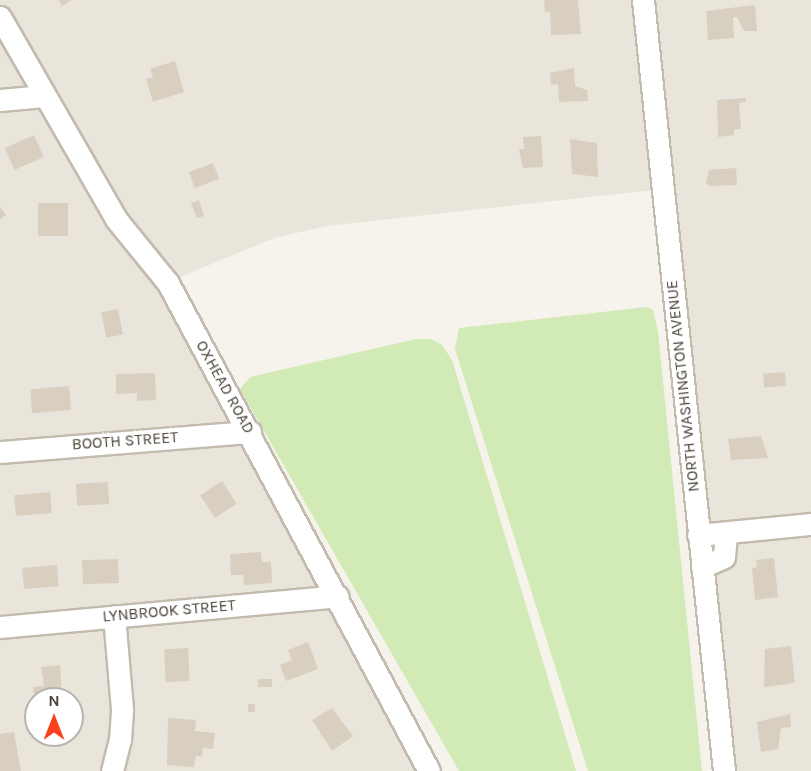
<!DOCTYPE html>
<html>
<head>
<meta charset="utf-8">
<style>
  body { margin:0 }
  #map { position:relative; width:811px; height:771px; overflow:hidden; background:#f6f3ec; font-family:Karla,sans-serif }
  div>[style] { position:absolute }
  .residential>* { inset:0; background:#eae5da }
  .green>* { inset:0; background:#d2eab5 }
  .building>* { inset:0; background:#d8cfc1; transform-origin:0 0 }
  .roads { filter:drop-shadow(2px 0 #c2bbae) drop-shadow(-2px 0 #c2bbae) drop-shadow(0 2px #c2bbae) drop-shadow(0 -2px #c2bbae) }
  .minor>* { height:21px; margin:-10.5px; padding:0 10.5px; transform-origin:10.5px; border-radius:10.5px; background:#fff }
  span { translate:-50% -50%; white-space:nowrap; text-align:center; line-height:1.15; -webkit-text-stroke:5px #fff; paint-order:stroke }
  .street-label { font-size:16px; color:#4b4439 }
  .north { position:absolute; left:24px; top:687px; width:60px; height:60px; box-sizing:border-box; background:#fff; border:2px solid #b7b4b0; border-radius:50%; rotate:0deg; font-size:16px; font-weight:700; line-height:24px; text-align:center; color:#4b4439 }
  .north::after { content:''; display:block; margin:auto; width:21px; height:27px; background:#fc3f1d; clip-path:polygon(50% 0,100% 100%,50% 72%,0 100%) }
</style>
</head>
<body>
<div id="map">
  <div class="residential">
    <div style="clip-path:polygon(evenodd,0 0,811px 0,811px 771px,726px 771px,660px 191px,645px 191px,327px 226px,274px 238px,166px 283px,433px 771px,0 771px,0 0,36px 699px,72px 699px,72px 735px,36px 735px,36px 699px)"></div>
  </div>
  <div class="green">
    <div style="clip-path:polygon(647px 307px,653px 310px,658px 331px,702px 771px,588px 771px,455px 349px,459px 328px)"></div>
    <div style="clip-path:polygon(416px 339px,431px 339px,442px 345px,452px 360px,576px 771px,459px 771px,240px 389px,250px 377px)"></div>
  </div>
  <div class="building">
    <div style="clip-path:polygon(59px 0,72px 0,62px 6px)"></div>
    <div style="clip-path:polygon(544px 0,578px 0,581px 34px,551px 35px,550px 12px,545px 12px)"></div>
    <div style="clip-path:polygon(755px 5px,757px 31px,744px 31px,737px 17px,733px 17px,734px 38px,708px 40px,706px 11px)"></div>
    <div style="clip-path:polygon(175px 61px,184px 92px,153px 102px,146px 79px,153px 77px,150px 69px)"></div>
    <div style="clip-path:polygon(574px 68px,575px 86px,587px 90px,588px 101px,559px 102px,558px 84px,551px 85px,550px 73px)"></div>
    <div style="clip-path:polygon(746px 98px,746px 102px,739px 103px,741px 129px,734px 129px,734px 135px,718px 137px,717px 100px)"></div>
    <div style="left:34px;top:135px;width:24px;height:32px;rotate:66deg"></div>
    <div style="clip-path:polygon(541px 136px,543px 167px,523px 168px,519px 149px,524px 149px,523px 137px)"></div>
    <div style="clip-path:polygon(570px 139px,597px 143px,598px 177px,572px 174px)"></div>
    <div style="left:213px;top:163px;width:17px;height:26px;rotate:69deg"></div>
    <div style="clip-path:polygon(736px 168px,737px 185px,710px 186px,706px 183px,709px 170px)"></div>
    <div style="clip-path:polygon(199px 200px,204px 216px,197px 218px,191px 203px)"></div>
    <div style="left:68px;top:203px;width:33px;height:30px;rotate:90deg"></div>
    <div style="clip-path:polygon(0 207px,6px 215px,0 219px)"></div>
    <div style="left:118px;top:309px;width:26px;height:17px;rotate:79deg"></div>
    <div style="left:785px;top:372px;width:14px;height:22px;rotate:86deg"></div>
    <div style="clip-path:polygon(155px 373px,156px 400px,137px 401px,137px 393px,116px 394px,116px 374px)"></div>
    <div style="left:69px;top:386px;width:24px;height:39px;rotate:85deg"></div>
    <div style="clip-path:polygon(761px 436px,768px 458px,731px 460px,728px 439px)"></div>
    <div style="left:222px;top:481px;width:27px;height:26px;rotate:57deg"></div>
    <div style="left:108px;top:482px;width:22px;height:32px;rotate:87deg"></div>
    <div style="left:50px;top:492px;width:21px;height:36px;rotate:85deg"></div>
    <div style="clip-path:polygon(261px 552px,262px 562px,271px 562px,272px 583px,244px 585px,243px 575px,231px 575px,230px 554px)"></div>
    <div style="clip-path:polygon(774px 558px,778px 597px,755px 600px,752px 568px,757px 567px,756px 560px)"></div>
    <div style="left:118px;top:559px;width:24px;height:36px;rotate:88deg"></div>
    <div style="left:57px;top:565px;width:21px;height:35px;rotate:85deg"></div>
    <div style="clip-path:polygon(308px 642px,318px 669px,286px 681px,280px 665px,292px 660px,288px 650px)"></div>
    <div style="clip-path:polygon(791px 646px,795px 683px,764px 687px,765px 649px)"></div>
    <div style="left:188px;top:648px;width:33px;height:24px;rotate:87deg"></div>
    <div style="clip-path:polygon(60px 665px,62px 699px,35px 699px,33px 687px,44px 686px,41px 667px)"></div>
    <div style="left:272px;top:679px;width:8px;height:14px;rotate:90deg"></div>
    <div style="left:248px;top:704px;width:7px;height:8px"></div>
    <div style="clip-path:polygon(332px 708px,353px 736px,332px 751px,312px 720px)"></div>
    <div style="clip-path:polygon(790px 714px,791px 727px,781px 728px,778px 749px,761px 752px,757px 722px)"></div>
    <div style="clip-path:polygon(168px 718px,196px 720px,195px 731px,215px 733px,213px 749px,203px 748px,202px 756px,196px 756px,194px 767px,167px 765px)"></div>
    <div style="clip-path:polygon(14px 732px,21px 771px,0 771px,0 734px)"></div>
  </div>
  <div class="roads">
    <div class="minor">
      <div style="left:643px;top:0;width:775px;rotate:84deg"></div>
      <div style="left:0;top:17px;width:233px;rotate:60.1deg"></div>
      <div style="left:116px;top:219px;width:82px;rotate:50.9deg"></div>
      <div style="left:168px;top:283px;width:553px;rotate:61.86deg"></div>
      <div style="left:0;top:100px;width:44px;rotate:-5.2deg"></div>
      <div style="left:0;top:452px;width:251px;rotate:-4.6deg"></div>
      <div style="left:698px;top:535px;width:114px;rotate:-5.6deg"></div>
      <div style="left:702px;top:567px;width:24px;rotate:-24deg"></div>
      <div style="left:724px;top:557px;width:24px;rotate:-85deg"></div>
      <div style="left:0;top:627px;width:339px;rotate:-5.2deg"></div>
      <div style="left:112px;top:771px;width:32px;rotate:-76deg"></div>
      <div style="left:120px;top:740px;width:31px;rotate:-86deg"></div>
      <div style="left:122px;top:709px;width:93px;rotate:-94.9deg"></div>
    </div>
  </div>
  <div class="street-label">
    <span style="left:683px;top:386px;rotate:-96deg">NORTH WASHINGTON AVENUE</span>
    <span style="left:225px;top:387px;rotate:61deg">OXHEAD ROAD</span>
    <span style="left:125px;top:441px;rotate:-4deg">BOOTH STREET</span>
    <span style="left:169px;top:611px;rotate:-5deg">LYNBROOK STREET</span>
  </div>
  <div class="north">N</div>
</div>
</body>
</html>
